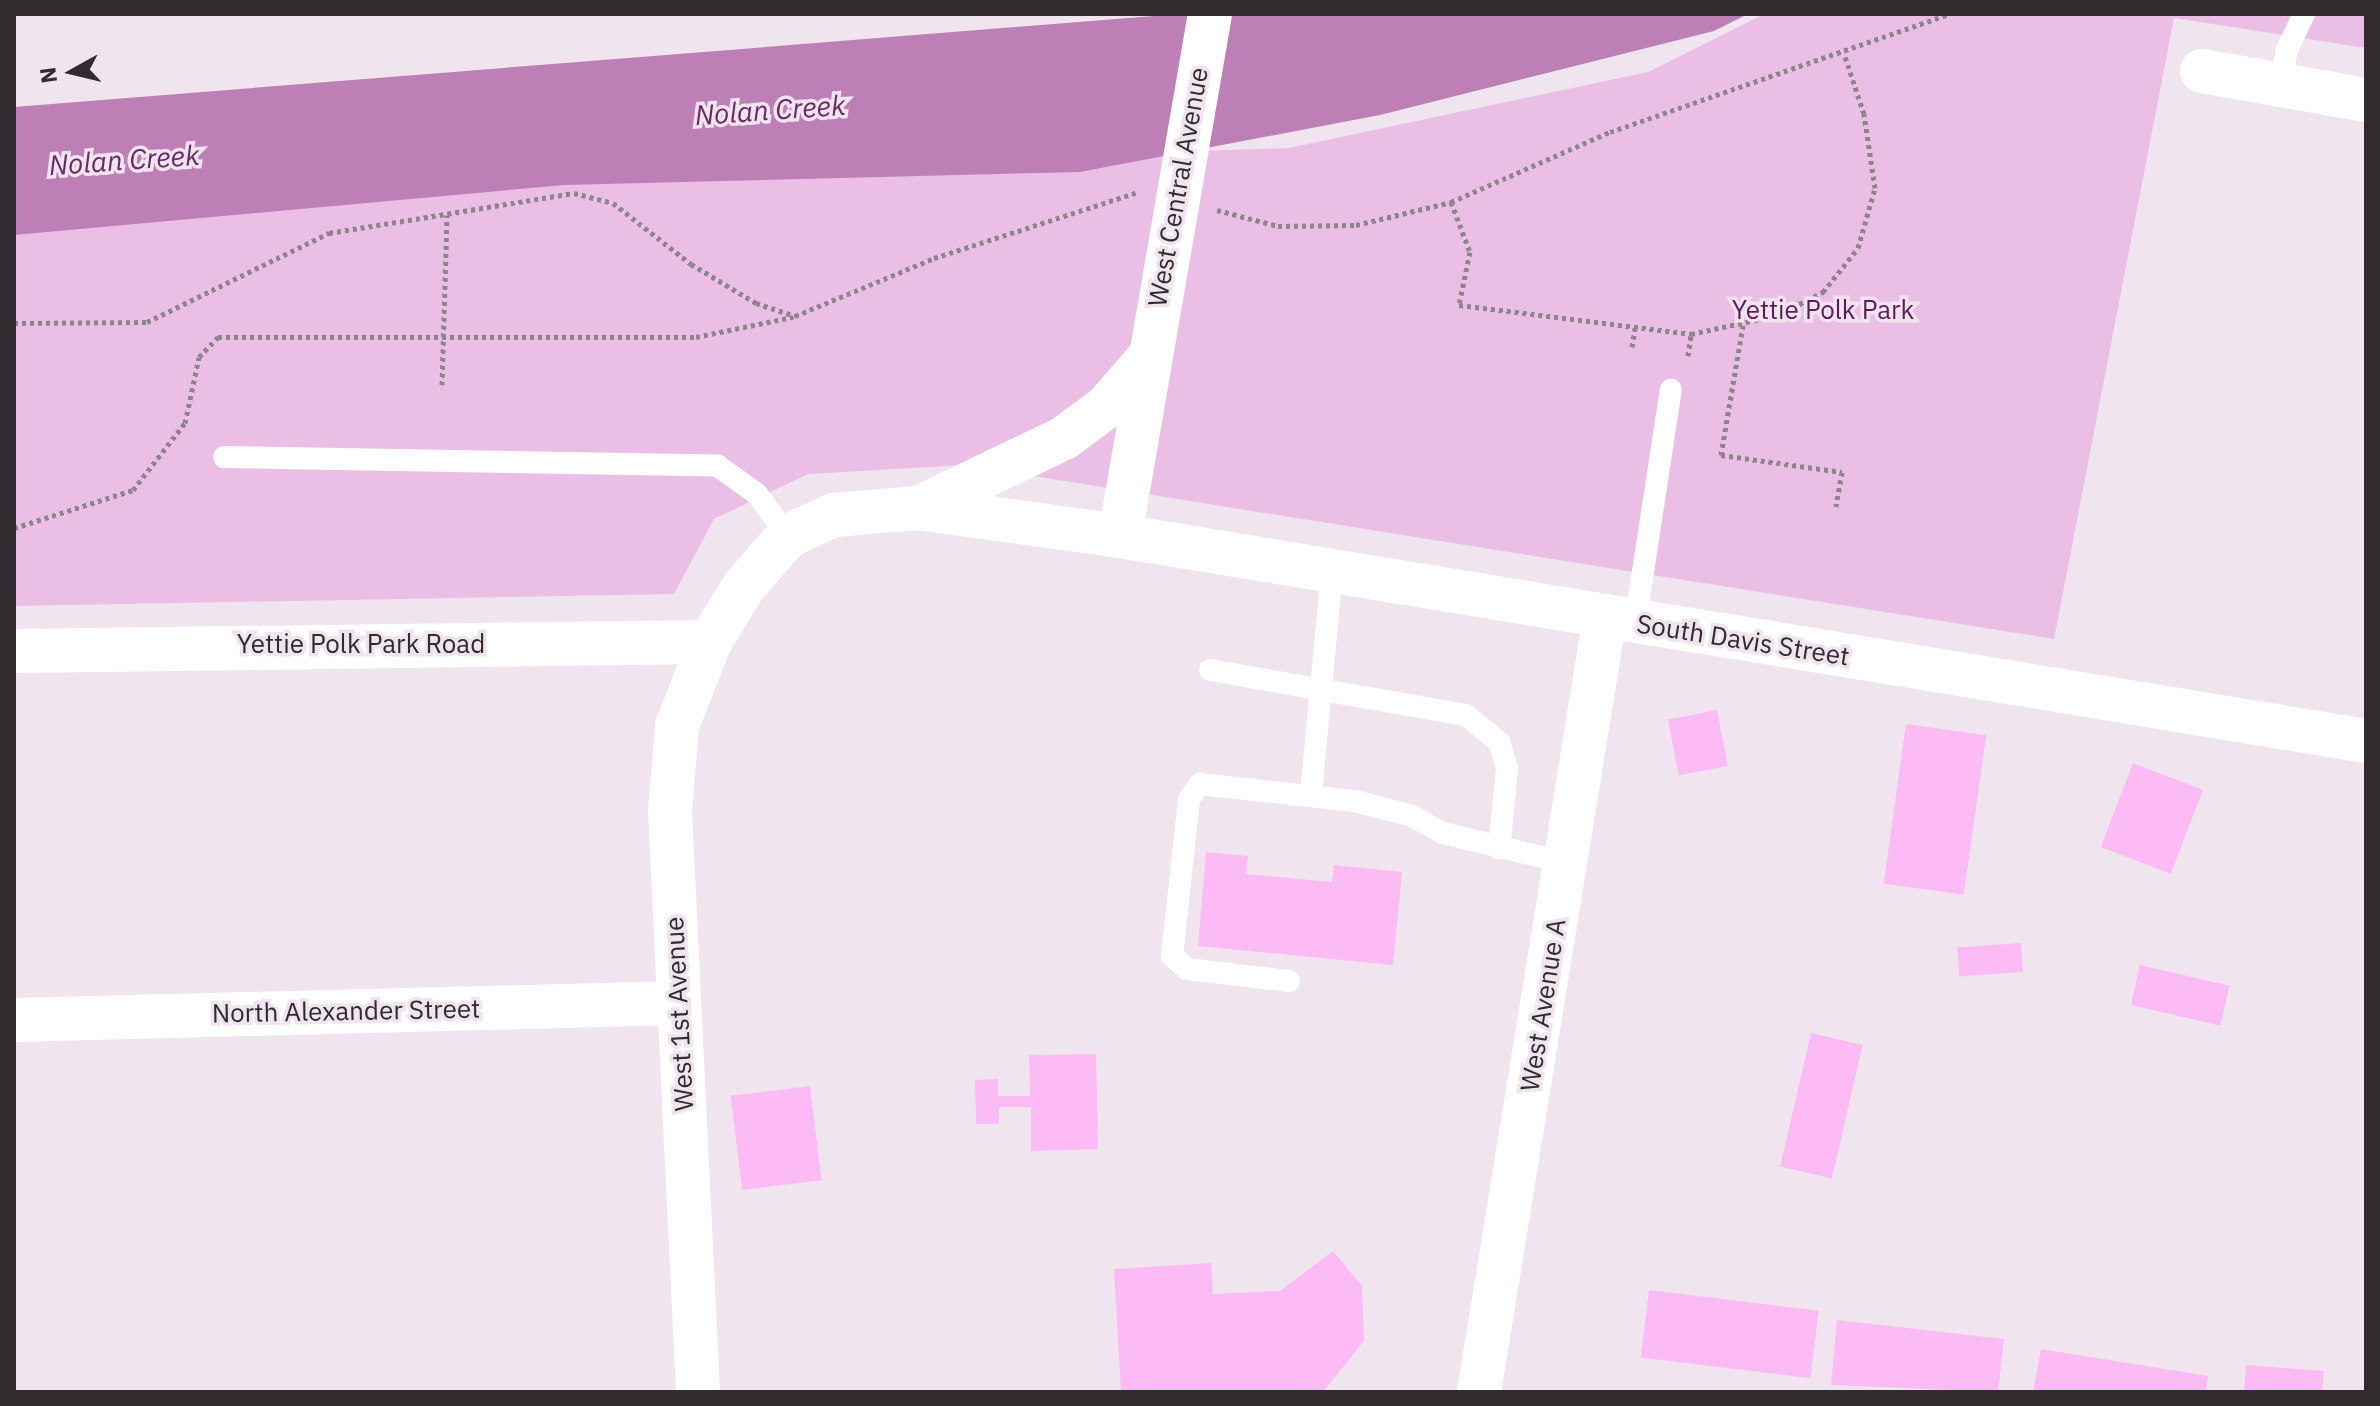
<!DOCTYPE html>
<html>
<head>
<meta charset="utf-8">
<style>
  body { margin:0 }
  #map { position:relative; width:2380px; height:1406px; overflow:hidden; background:#f0e5ee; font-family:"IBM Plex Sans",sans-serif }
  div>[style] { position:absolute }
  .green>* { inset:0; background:#ebbfe5 }
  .water>* { inset:0; background:#bd7fb6 }
  .building>* { inset:0; background:#fdbbf5; transform-origin:0 0 }
  .path>* { height:5px; margin-top:-2.5px; transform-origin:0; background:repeating-linear-gradient(90deg,#8d858b 0 4px,transparent 0 8px) }
  .service>* { height:22px; margin:-11px; padding:0 11px; transform-origin:11px; border-radius:11px; background:#fff }
  .minor>* { height:44px; margin:-22px; padding:0 22px; transform-origin:22px; border-radius:22px; background:#fff }
  span { translate:-50% -50%; white-space:nowrap; text-align:center; line-height:1.15; -webkit-text-stroke:7px #f0e5ee; paint-order:stroke }
  .street-label { font-size:26px; color:#2f2b2e }
  .park-label { font-size:26px; color:#63185e }
  .water-label { font-size:28px; color:#6f2569; font-style:italic }
  .frame { position:absolute; inset:0; border:16px solid #2f2b2e; pointer-events:none }
  .north { position:absolute; left:32px; top:32px; width:80px; height:80px; -webkit-text-stroke:6px #f0e5ee; paint-order:stroke; rotate:262deg; font-size:22px; font-weight:700; line-height:32px; text-align:center; color:#2f2b2e }
  .north::after { content:''; display:block; margin:auto; width:28px; height:36px; background:#2f2b2e; clip-path:polygon(50% 0,100% 100%,50% 72%,0 100%) }
</style>
</head>
<body>
<div id="map">
  <div class="green">
    <div style="clip-path:polygon(1764px 14px,2366px 14px,2366px 48px,2174px 18px,2054px 639px,964px 465px,808px 474px,714px 519px,674px 594px,14px 606px,14px 190px,1289px 148px,1648px 72px)"></div>
  </div>
  <div class="water">
    <div style="clip-path:polygon(1179px 14px,1748px 14px,1714px 31px,1380px 115px,1080px 172px,564px 185px,14px 235px,14px 107px)"></div>
  </div>
  <div class="building">
    <div style="left:1717px;top:710px;width:57px;height:50px;rotate:79deg"></div>
    <div style="left:1906px;top:724px;width:81px;height:161px;rotate:8deg"></div>
    <div style="left:2133px;top:763px;width:75px;height:90px;rotate:21deg"></div>
    <div style="clip-path:polygon(1206px 852px,1248px 856px,1246px 874px,1332px 882px,1334px 865px,1402px 872px,1393px 965px,1198px 946px)"></div>
    <div style="left:2021px;top:943px;width:29px;height:64px;rotate:86deg"></div>
    <div style="left:2140px;top:965px;width:92px;height:41px;rotate:13deg"></div>
    <div style="left:1811px;top:1033px;width:53px;height:137px;rotate:13deg"></div>
    <div style="clip-path:polygon(1096px 1054px,1098px 1149px,1031px 1151px,1031px 1107px,999px 1107px,999px 1124px,976px 1124px,975px 1080px,998px 1079px,998px 1096px,1030px 1096px,1029px 1055px)"></div>
    <div style="left:810px;top:1086px;width:95px;height:80px;rotate:83deg"></div>
    <div style="clip-path:polygon(1333px 1251px,1362px 1286px,1364px 1341px,1323px 1392px,1121px 1392px,1114px 1269px,1211px 1263px,1213px 1294px,1280px 1291px)"></div>
    <div style="left:1649px;top:1290px;width:171px;height:68px;rotate:7deg"></div>
    <div style="clip-path:polygon(1837px 1320px,2004px 1339px,1998px 1392px,1831px 1385px)"></div>
    <div style="clip-path:polygon(2041px 1349px,2208px 1376px,2206px 1392px,2033px 1392px)"></div>
    <div style="clip-path:polygon(2246px 1365px,2324px 1371px,2322px 1392px,2244px 1392px)"></div>
  </div>
  <div class="path">
    <div style="left:1451px;top:202px;width:53px;rotate:69.2deg"></div>
    <div style="left:1470px;top:252px;width:54px;rotate:101.7deg"></div>
    <div style="left:1459px;top:305px;width:234px;rotate:7.1deg"></div>
    <div style="left:1691px;top:334px;width:89px;rotate:-12.3deg"></div>
    <div style="left:1778px;top:315px;width:51px;rotate:-27.1deg"></div>
    <div style="left:1823px;top:292px;width:56px;rotate:-51.5deg"></div>
    <div style="left:1858px;top:248px;width:62px;rotate:-74.2deg"></div>
    <div style="left:1875px;top:188px;width:75px;rotate:-98.5deg"></div>
    <div style="left:1864px;top:114px;width:64px;rotate:-108.2deg"></div>
    <div style="left:1217px;top:210px;width:63px;rotate:14.7deg"></div>
    <div style="left:1278px;top:226px;width:78px;rotate:-0.7deg"></div>
    <div style="left:1356px;top:225px;width:98px;rotate:-13.6deg"></div>
    <div style="left:1451px;top:202px;width:174px;rotate:-23.8deg"></div>
    <div style="left:1610px;top:132px;width:358px;rotate:-19.2deg"></div>
    <div style="left:14px;top:323px;width:133px;rotate:-0.4deg"></div>
    <div style="left:147px;top:322px;width:203px;rotate:-26.1deg"></div>
    <div style="left:329px;top:233px;width:248px;rotate:-9.3deg"></div>
    <div style="left:574px;top:193px;width:40px;rotate:14.4deg"></div>
    <div style="left:613px;top:203px;width:99px;rotate:38deg"></div>
    <div style="left:691px;top:264px;width:76px;rotate:31deg"></div>
    <div style="left:756px;top:303px;width:41px;rotate:18.4deg"></div>
    <div style="left:795px;top:316px;width:151px;rotate:-22.6deg"></div>
    <div style="left:934px;top:258px;width:214px;rotate:-17.9deg"></div>
    <div style="left:1743px;top:325px;width:132px;rotate:99.6deg"></div>
    <div style="left:1721px;top:455px;width:122px;rotate:8deg"></div>
    <div style="left:1842px;top:472px;width:35px;rotate:100deg"></div>
    <div style="left:1632px;top:347px;width:19px;rotate:-81deg"></div>
    <div style="left:1688px;top:356px;width:22px;rotate:-82deg"></div>
    <div style="left:442px;top:385px;width:170px;rotate:-88.3deg"></div>
    <div style="left:14px;top:528px;width:125px;rotate:-17.7deg"></div>
    <div style="left:133px;top:490px;width:85px;rotate:-52.2deg"></div>
    <div style="left:185px;top:423px;width:67px;rotate:-78deg"></div>
    <div style="left:199px;top:357px;width:28px;rotate:-46deg"></div>
    <div style="left:218px;top:337px;width:478px"></div>
    <div style="left:696px;top:337px;width:99px;rotate:-11.7deg"></div>
  </div>
  <div class="service">
    <div style="left:2281px;top:85px;width:33px;rotate:-81deg"></div>
    <div style="left:2286px;top:52px;width:42px;rotate:-64.7deg"></div>
    <div style="left:224px;top:457px;width:494px;rotate:1deg"></div>
    <div style="left:718px;top:466px;width:48px;rotate:35.7deg"></div>
    <div style="left:757px;top:494px;width:52px;rotate:53.6deg"></div>
    <div style="left:1635px;top:624px;width:237px;rotate:-81.3deg"></div>
    <div style="left:1210px;top:670px;width:260px;rotate:10deg"></div>
    <div style="left:1466px;top:715px;width:43px;rotate:39.3deg"></div>
    <div style="left:1499px;top:742px;width:28px;rotate:73deg"></div>
    <div style="left:1507px;top:769px;width:80px;rotate:95.7deg"></div>
    <div style="left:1311px;top:794px;width:222px;rotate:-84.6deg"></div>
    <div style="left:1289px;top:981px;width:103px;rotate:-173.3deg"></div>
    <div style="left:1187px;top:969px;width:20px;rotate:-139deg"></div>
    <div style="left:1172px;top:956px;width:158px;rotate:-83.8deg"></div>
    <div style="left:1189px;top:799px;width:19px;rotate:-54deg"></div>
    <div style="left:1200px;top:784px;width:156px;rotate:6.3deg"></div>
    <div style="left:1355px;top:801px;width:59px;rotate:14.7deg"></div>
    <div style="left:1412px;top:816px;width:35px;rotate:29deg"></div>
    <div style="left:1443px;top:833px;width:127px;rotate:13.7deg"></div>
  </div>
  <div class="minor">
    <div style="left:2202px;top:71px;width:167px;rotate:10deg"></div>
    <div style="left:918px;top:508px;width:162px;rotate:-25.6deg"></div>
    <div style="left:1064px;top:438px;width:52px;rotate:-36.4deg"></div>
    <div style="left:1106px;top:407px;width:62px;rotate:-48.9deg"></div>
    <div style="left:1120px;top:536px;width:530px;rotate:-80.22deg"></div>
    <div style="left:14px;top:651px;width:696px;rotate:-0.74deg"></div>
    <div style="left:14px;top:1020px;width:665px;rotate:-1.46deg"></div>
    <div style="left:698px;top:1392px;width:581px;rotate:-92.76deg"></div>
    <div style="left:670px;top:812px;width:86px;rotate:-85.3deg"></div>
    <div style="left:677px;top:726px;width:90px;rotate:-68.6deg"></div>
    <div style="left:710px;top:642px;width:66px;rotate:-58.7deg"></div>
    <div style="left:744px;top:586px;width:67px;rotate:-48.7deg"></div>
    <div style="left:788px;top:536px;width:51px;rotate:-24.5deg"></div>
    <div style="left:834px;top:515px;width:84px;rotate:-4.8deg"></div>
    <div style="left:918px;top:508px;width:204px;rotate:7.9deg"></div>
    <div style="left:1120px;top:536px;width:1263px;rotate:9.34deg"></div>
    <div style="left:1479px;top:1392px;width:785px;rotate:-80.77deg"></div>
  </div>
  <div class="street-label">
    <span style="left:1178px;top:187px;rotate:-80deg">West Central Avenue</span>
    <span style="left:1743px;top:640px;rotate:9deg">South Davis Street</span>
    <span style="left:361px;top:644px">Yettie Polk Park Road</span>
    <span style="left:1543px;top:1005px;rotate:-81deg">West Avenue A</span>
    <span style="left:346px;top:1011px;rotate:-1deg">North Alexander Street</span>
    <span style="left:679px;top:1014px;rotate:-93deg">West 1st Avenue</span>
  </div>
  <div class="park-label">
    <span style="left:1823px;top:310px">Yettie Polk Park</span>
  </div>
  <div class="water-label">
    <span style="left:770px;top:110px;rotate:-4deg">Nolan Creek</span>
    <span style="left:124px;top:160px;rotate:-4deg">Nolan Creek</span>
  </div>
  <div class="frame"></div>
  <div class="north">N</div>
</div>
</body>
</html>
